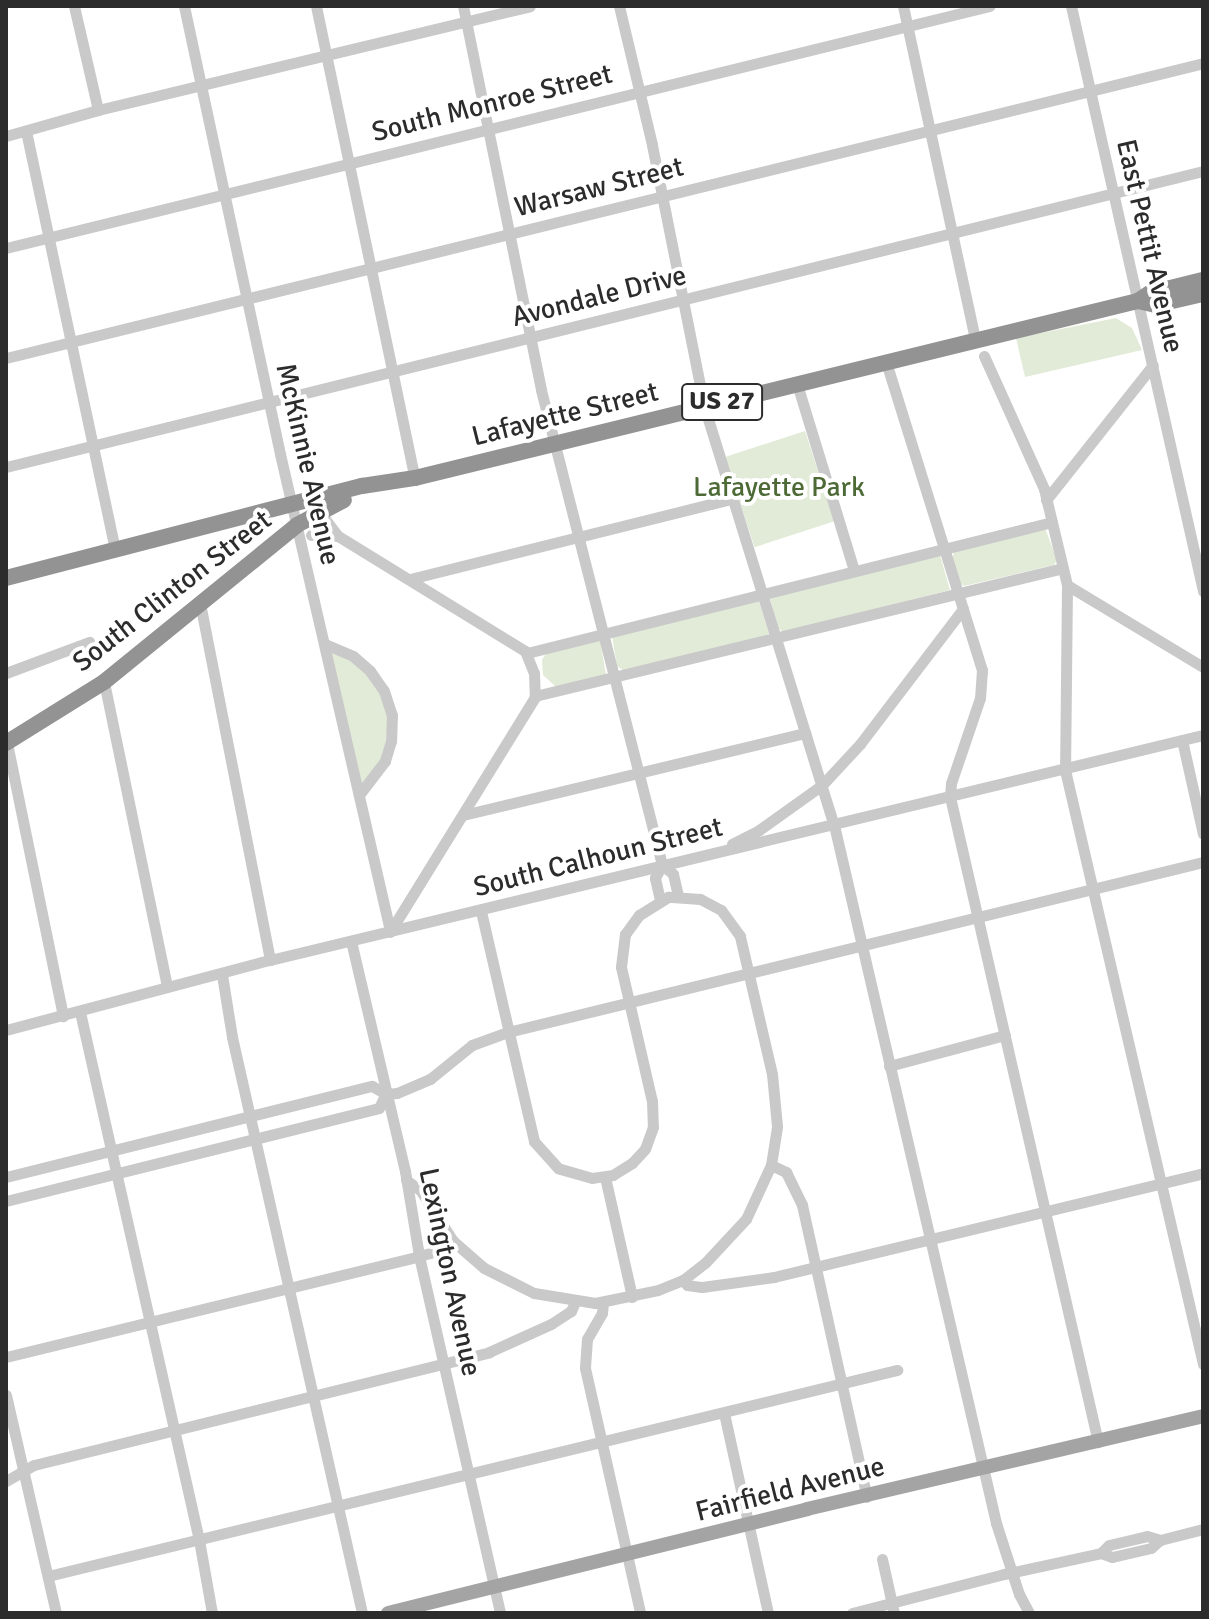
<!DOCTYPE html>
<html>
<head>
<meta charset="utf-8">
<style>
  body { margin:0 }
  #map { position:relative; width:1209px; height:1619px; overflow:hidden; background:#fff; font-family:Signika,sans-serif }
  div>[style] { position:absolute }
  .green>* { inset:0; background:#e2ebd7; transform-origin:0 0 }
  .minor>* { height:11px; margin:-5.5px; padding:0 5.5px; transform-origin:5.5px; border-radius:5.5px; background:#c9c9c9 }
  .major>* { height:14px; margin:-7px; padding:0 7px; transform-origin:7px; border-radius:7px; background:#a4a4a4 }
  .highway>* { height:16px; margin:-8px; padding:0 8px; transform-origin:8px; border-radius:8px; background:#939393 }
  span { translate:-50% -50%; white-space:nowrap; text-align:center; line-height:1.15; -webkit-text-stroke:8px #fff; paint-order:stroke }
  .shield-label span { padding:2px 6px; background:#fff; border:2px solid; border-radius:6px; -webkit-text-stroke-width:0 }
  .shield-label { font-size:26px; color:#2c2c2c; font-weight:700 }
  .street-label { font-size:28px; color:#2c2c2c }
  .park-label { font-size:28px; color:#4d6a36 }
  .frame { position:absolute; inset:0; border:8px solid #2c2c2c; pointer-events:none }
</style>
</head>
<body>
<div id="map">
  <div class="green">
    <div style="clip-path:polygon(1116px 318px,1132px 328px,1142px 350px,1025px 377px,1016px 338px)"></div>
    <div style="left:805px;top:431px;width:95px;height:84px;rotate:72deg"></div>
    <div style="clip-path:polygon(1045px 528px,1057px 560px,1054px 565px,964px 586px,960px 583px,952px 558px,955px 550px)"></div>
    <div style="clip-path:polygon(940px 555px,950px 590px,783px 632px,778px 628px,770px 598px)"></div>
    <div style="clip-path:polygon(758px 599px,769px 633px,766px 636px,624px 671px,617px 666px,612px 636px)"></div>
    <div style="clip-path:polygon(600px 639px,606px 675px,556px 687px,543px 675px,542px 660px,547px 652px)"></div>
    <div style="clip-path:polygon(333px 651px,359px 665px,378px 687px,388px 716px,386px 744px,380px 762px,363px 783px,360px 782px,331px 654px)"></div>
  </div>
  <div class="minor">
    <div style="left:74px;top:6px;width:107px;rotate:77deg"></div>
    <div style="left:184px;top:6px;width:458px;rotate:77.9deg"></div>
    <div style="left:280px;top:454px;width:490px;rotate:77deg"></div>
    <div style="left:316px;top:6px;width:482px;rotate:78.2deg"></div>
    <div style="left:463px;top:6px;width:392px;rotate:78.5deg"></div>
    <div style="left:541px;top:390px;width:490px;rotate:75.7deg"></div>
    <div style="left:619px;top:6px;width:143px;rotate:76.6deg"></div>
    <div style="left:652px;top:145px;width:266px;rotate:78.7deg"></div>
    <div style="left:704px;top:406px;width:439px;rotate:72.8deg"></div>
    <div style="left:834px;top:825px;width:717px;rotate:76.93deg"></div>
    <div style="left:996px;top:1523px;width:75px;rotate:72.1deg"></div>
    <div style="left:1019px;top:1594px;width:21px;rotate:62deg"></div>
    <div style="left:903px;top:6px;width:342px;rotate:77.8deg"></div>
    <div style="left:1071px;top:6px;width:600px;rotate:77.28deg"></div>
    <div style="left:26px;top:131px;width:429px;rotate:78deg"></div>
    <div style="left:6px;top:136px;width:96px;rotate:-15.8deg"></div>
    <div style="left:98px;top:110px;width:444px;rotate:-13.5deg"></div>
    <div style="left:6px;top:248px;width:1013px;rotate:-13.82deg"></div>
    <div style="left:984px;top:356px;width:146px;rotate:65.7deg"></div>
    <div style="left:1044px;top:489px;width:99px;rotate:76.5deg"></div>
    <div style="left:1067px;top:585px;width:185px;rotate:90.6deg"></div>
    <div style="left:1065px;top:770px;width:610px;rotate:76.92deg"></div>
    <div style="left:6px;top:358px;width:1233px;rotate:-13.84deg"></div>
    <div style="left:886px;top:362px;width:323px;rotate:72.7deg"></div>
    <div style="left:982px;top:670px;width:28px;rotate:94deg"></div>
    <div style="left:980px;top:698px;width:90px;rotate:108.8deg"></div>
    <div style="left:951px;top:783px;width:14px;rotate:94deg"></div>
    <div style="left:950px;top:797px;width:662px;rotate:77.08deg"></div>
    <div style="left:797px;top:384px;width:195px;rotate:73deg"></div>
    <div style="left:6px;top:467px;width:1233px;rotate:-13.89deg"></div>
    <div style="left:1046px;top:500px;width:172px;rotate:-51.6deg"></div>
    <div style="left:319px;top:511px;width:31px;rotate:53deg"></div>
    <div style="left:338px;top:536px;width:220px;rotate:31.6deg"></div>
    <div style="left:525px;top:651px;width:24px;rotate:68deg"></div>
    <div style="left:534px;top:673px;width:24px;rotate:88deg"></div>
    <div style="left:535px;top:697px;width:276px;rotate:121.7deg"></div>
    <div style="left:311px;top:535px;width:26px;rotate:2deg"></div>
    <div style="left:410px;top:579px;width:332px;rotate:-14deg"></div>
    <div style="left:1067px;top:585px;width:159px;rotate:31.1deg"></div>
    <div style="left:200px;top:603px;width:364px;rotate:78.9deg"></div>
    <div style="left:325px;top:644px;width:30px;rotate:23deg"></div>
    <div style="left:353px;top:656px;width:23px;rotate:41deg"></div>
    <div style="left:370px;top:671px;width:24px;rotate:55deg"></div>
    <div style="left:384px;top:691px;width:25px;rotate:72deg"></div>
    <div style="left:392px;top:715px;width:26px;rotate:92deg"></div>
    <div style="left:391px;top:741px;width:21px;rotate:107deg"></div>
    <div style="left:385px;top:761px;width:43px;rotate:127.4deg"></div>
    <div style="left:527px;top:653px;width:541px;rotate:-14.01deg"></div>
    <div style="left:6px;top:673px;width:89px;rotate:-20.5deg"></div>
    <div style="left:104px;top:682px;width:311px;rotate:78.3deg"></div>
    <div style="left:535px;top:696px;width:543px;rotate:-13.63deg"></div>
    <div style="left:1182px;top:740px;width:96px;rotate:77.4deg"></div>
    <div style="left:7px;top:743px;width:279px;rotate:78.4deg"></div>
    <div style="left:463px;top:815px;width:352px;rotate:-13.5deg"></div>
    <div style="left:732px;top:844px;width:30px;rotate:-27deg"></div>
    <div style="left:759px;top:830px;width:77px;rotate:-35.5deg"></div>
    <div style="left:822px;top:785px;width:56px;rotate:-47.2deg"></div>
    <div style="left:860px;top:744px;width:170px;rotate:-52.7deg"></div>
    <div style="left:662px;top:865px;width:14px;rotate:39deg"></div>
    <div style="left:673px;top:874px;width:23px;rotate:77deg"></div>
    <div style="left:660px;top:900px;width:23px;rotate:-103deg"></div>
    <div style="left:655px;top:878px;width:15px;rotate:-62deg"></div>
    <div style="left:351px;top:941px;width:236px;rotate:76.8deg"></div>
    <div style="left:405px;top:1171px;width:86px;rotate:80.6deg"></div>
    <div style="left:419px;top:1256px;width:366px;rotate:77.2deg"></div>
    <div style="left:222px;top:975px;width:63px;rotate:80.8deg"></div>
    <div style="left:232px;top:1037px;width:590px;rotate:77.28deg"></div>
    <div style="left:80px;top:1012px;width:541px;rotate:77.3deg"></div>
    <div style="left:199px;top:1540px;width:74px;rotate:79.9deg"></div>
    <div style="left:6px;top:1030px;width:273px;rotate:-14.9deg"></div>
    <div style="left:270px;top:960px;width:960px;rotate:-13.56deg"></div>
    <div style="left:889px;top:1066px;width:120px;rotate:-15deg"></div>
    <div style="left:771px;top:1165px;width:17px;rotate:25deg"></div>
    <div style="left:786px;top:1172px;width:37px;rotate:64deg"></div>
    <div style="left:802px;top:1205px;width:299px;rotate:77.5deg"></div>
    <div style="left:6px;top:1177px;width:377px;rotate:-14deg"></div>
    <div style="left:372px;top:1086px;width:16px;rotate:30deg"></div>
    <div style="left:386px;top:1094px;width:11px;rotate:-5deg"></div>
    <div style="left:397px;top:1093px;width:36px;rotate:-23deg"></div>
    <div style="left:430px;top:1079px;width:54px;rotate:-39deg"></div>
    <div style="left:472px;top:1045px;width:38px;rotate:-20deg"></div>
    <div style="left:508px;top:1032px;width:715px;rotate:-13.74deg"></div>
    <div style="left:605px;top:1177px;width:123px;rotate:77.3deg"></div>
    <div style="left:406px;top:1180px;width:19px;rotate:36deg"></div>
    <div style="left:421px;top:1191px;width:59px;rotate:57.4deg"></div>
    <div style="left:453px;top:1241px;width:41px;rotate:41.1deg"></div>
    <div style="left:484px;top:1268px;width:56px;rotate:26.6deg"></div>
    <div style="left:534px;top:1293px;width:62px;rotate:9.3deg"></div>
    <div style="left:595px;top:1303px;width:64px;rotate:-11.7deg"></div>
    <div style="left:658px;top:1290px;width:27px;rotate:-22deg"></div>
    <div style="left:683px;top:1280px;width:28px;rotate:-38deg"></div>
    <div style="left:705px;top:1263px;width:60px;rotate:-47deg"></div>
    <div style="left:746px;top:1219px;width:60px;rotate:-65.2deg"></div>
    <div style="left:771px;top:1165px;width:39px;rotate:-81deg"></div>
    <div style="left:777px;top:1126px;width:52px;rotate:-95.5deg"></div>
    <div style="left:772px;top:1074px;width:142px;rotate:-103.1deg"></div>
    <div style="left:740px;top:936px;width:32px;rotate:-126deg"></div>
    <div style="left:721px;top:910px;width:24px;rotate:-152deg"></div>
    <div style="left:700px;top:899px;width:32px;rotate:-176deg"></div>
    <div style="left:668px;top:897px;width:34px;rotate:148deg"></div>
    <div style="left:639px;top:915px;width:24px;rotate:126deg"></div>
    <div style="left:625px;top:934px;width:33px;rotate:97deg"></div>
    <div style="left:621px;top:967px;width:138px;rotate:77deg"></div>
    <div style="left:652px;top:1101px;width:26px;rotate:88deg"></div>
    <div style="left:653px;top:1127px;width:23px;rotate:110deg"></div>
    <div style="left:645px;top:1149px;width:19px;rotate:133deg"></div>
    <div style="left:632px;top:1163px;width:22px;rotate:148deg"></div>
    <div style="left:613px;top:1175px;width:21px;rotate:172deg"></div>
    <div style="left:592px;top:1178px;width:35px;rotate:-164deg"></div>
    <div style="left:558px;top:1168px;width:36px;rotate:-132deg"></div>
    <div style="left:534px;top:1141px;width:236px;rotate:-103deg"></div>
    <div style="left:6px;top:1201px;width:384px;rotate:-14deg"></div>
    <div style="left:379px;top:1108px;width:14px;rotate:-65deg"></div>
    <div style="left:683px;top:1280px;width:6px;rotate:51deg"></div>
    <div style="left:687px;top:1285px;width:15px;rotate:8deg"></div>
    <div style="left:702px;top:1287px;width:73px;rotate:-7.9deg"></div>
    <div style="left:774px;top:1277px;width:441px;rotate:-13.6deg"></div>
    <div style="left:603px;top:1302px;width:11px;rotate:95deg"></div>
    <div style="left:602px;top:1313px;width:30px;rotate:120deg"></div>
    <div style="left:587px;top:1339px;width:29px;rotate:94deg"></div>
    <div style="left:585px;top:1368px;width:251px;rotate:77.3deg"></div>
    <div style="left:6px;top:1357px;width:425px;rotate:-13.7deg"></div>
    <div style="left:419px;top:1256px;width:24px;rotate:-15deg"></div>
    <div style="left:442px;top:1250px;width:14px;rotate:-39deg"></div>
    <div style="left:6px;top:1395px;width:224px;rotate:77.1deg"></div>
    <div style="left:724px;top:1413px;width:205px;rotate:77.6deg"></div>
    <div style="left:6px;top:1481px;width:32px;rotate:-30deg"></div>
    <div style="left:34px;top:1465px;width:469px;rotate:-13.9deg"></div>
    <div style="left:489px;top:1352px;width:68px;rotate:-24.3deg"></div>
    <div style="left:551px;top:1324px;width:24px;rotate:-33deg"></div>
    <div style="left:571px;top:1311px;width:10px;rotate:-66deg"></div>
    <div style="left:1101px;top:1553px;width:11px;rotate:-45deg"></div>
    <div style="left:1109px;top:1545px;width:39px;rotate:-13deg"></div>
    <div style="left:1147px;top:1536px;width:14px;rotate:17deg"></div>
    <div style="left:882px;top:1559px;width:55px;rotate:77.5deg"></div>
    <div style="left:48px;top:1576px;width:874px;rotate:-13.64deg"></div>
    <div style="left:852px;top:1613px;width:157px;rotate:-14.4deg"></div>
    <div style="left:1004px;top:1574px;width:99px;rotate:-12.2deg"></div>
    <div style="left:1101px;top:1553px;width:12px;rotate:20deg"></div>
    <div style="left:1112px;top:1557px;width:40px;rotate:-13deg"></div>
    <div style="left:1151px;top:1548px;width:12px;rotate:-42deg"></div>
    <div style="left:1160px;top:1540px;width:44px;rotate:-14.3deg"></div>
  </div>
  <div class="major">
    <div style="left:388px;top:1613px;width:432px;rotate:-13.9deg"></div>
    <div style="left:807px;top:1509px;width:407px;rotate:-13.2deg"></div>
  </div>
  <div class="highway">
    <div style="left:1138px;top:301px;width:17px;rotate:13deg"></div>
    <div style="left:1155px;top:305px;width:49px;rotate:-12.9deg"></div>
    <div style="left:6px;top:578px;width:368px;rotate:-14.5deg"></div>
    <div style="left:362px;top:486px;width:54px;rotate:-8.6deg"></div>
    <div style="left:415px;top:478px;width:744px;rotate:-13.76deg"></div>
    <div style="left:1138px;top:301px;width:14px;rotate:-34deg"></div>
    <div style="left:1150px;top:293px;width:55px;rotate:-13.8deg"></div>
    <div style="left:6px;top:743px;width:115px;rotate:-31.9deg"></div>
    <div style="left:104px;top:682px;width:249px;rotate:-39.1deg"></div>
    <div style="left:297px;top:525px;width:53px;rotate:-28deg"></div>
  </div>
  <div class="shield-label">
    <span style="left:722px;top:402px">US 27</span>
  </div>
  <div class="street-label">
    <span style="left:492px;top:103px;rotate:-14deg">South Monroe Street</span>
    <span style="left:599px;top:187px;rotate:-14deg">Warsaw Street</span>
    <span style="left:1150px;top:246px;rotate:77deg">East Pettit Avenue</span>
    <span style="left:599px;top:296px;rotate:-14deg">Avondale Drive</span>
    <span style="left:565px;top:414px;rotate:-14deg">Lafayette Street</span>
    <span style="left:308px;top:464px;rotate:77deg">McKinnie Avenue</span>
    <span style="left:172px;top:591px;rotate:-38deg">South Clinton Street</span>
    <span style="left:598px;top:857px;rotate:-14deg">South Calhoun Street</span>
    <span style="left:450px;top:1272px;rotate:78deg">Lexington Avenue</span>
    <span style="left:790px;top:1489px;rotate:-14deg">Fairfield Avenue</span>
  </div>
  <div class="park-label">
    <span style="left:779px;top:487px">Lafayette Park</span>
  </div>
  <div class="frame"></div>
</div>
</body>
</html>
